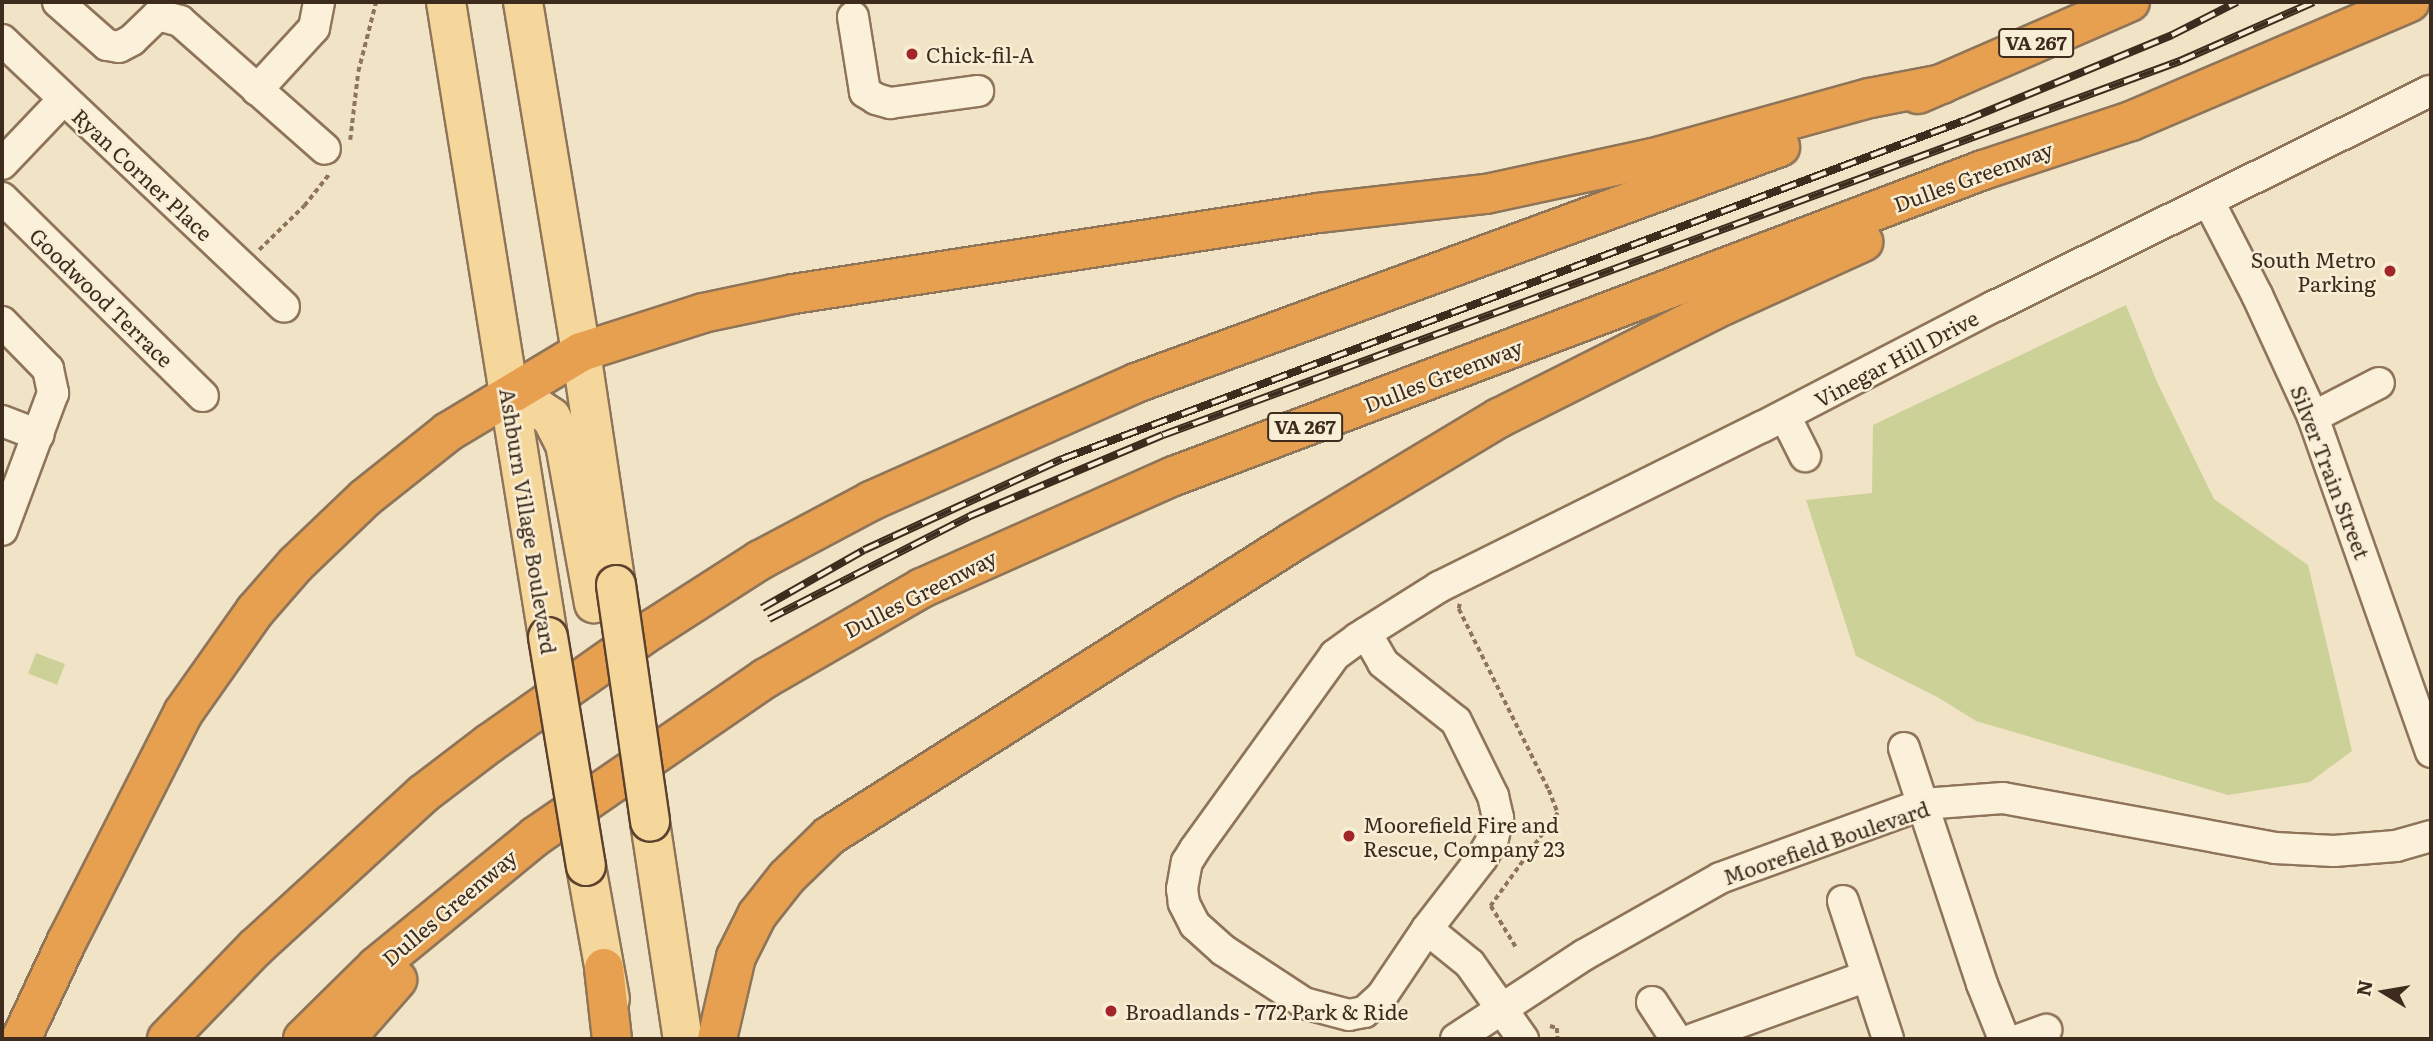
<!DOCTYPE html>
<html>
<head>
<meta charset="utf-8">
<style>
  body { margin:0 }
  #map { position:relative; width:2433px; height:1041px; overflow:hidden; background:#f1e3c5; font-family:Literata,serif }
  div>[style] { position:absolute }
  .green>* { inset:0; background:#ccd197; transform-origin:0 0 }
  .path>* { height:3.5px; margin-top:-1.75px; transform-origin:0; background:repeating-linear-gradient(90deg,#8e7459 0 5px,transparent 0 8.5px) }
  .roads { filter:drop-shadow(2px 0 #8e7459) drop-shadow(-2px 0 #8e7459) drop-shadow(0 2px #8e7459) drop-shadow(0 -2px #8e7459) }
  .minor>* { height:30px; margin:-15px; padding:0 15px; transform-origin:15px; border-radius:15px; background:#fbf0d9 }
  .major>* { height:38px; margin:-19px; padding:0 19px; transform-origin:19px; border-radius:19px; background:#f6d79b }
  .highway>* { height:38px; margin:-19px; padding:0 19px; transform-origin:19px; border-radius:19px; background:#e6a050 }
  .rail>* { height:8px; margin-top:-4px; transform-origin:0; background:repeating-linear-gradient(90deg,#f8edd5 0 16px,#3d2c1e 0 32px); box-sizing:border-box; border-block:2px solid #3d2c1e }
  .bridges { filter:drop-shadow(2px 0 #5c422e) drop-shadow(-2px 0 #5c422e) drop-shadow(0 2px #5c422e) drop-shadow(0 -2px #5c422e) }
  .major-bridge>* { height:38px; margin:-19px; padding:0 19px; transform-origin:19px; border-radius:19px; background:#f6d79b }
  .dots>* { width:19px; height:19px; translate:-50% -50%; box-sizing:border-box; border:4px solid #f8edd5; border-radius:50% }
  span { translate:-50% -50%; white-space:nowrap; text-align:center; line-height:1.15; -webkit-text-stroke:5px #f8edd5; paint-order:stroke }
  .shield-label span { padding:2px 5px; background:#f8edd5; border:2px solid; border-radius:5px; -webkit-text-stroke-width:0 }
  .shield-label { font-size:19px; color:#3d2c1e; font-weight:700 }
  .poi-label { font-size:21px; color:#3d2c1e }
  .left { translate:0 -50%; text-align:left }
  .right { translate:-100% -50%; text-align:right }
  .street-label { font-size:21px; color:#3d2c1e }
  .frame { position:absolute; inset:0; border:4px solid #3d2c1e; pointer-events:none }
  .north { position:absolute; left:2349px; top:957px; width:70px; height:70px; -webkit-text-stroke:5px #f8edd5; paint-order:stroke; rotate:281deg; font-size:19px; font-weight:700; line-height:28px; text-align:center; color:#3d2c1e }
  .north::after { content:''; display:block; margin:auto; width:24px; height:32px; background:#3d2c1e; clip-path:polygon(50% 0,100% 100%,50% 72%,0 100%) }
</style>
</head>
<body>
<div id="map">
  <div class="green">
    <div style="clip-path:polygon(2126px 305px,2157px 382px,2214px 499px,2308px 565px,2352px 751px,2310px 782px,2228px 795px,1976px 721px,1939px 698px,1856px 656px,1806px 500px,1872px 493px,1873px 425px)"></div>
    <div style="left:36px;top:653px;width:31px;height:22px;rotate:21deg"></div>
  </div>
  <div class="path">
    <div style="left:350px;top:140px;width:68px;rotate:-83.3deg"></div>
    <div style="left:358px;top:72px;width:72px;rotate:-75.6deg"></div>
    <div style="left:259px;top:250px;width:63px;rotate:-44.4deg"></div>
    <div style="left:304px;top:206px;width:42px;rotate:-51.8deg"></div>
    <div style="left:1460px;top:604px;width:5px;rotate:101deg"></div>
    <div style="left:1459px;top:609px;width:202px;rotate:63.6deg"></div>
    <div style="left:1549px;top:790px;width:25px;rotate:69deg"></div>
    <div style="left:1558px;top:813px;width:115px;rotate:125.8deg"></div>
    <div style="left:1491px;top:906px;width:50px;rotate:58.8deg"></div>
    <div style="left:1550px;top:1026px;width:7px;rotate:16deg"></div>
    <div style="left:1557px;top:1028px;width:11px;rotate:85deg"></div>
  </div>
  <div class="roads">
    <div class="minor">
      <div style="left:58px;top:2px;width:65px;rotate:41.3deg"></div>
      <div style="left:107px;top:45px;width:12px;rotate:9deg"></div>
      <div style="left:119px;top:47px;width:15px;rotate:-28deg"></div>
      <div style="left:132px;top:40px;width:36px;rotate:-44deg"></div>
      <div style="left:158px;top:15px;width:23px;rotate:15deg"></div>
      <div style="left:180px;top:21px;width:193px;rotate:41.4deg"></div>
      <div style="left:853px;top:17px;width:76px;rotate:80.9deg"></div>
      <div style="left:865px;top:92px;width:13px;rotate:32deg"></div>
      <div style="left:876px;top:99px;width:15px;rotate:16deg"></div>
      <div style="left:890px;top:103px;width:89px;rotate:-7.8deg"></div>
      <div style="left:2px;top:40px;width:388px;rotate:43.4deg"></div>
      <div style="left:257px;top:90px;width:84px;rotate:-47.4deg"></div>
      <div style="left:314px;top:28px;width:26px;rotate:-79deg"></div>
      <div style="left:2px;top:164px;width:88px;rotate:-46.4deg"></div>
      <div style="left:2px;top:198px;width:282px;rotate:44.6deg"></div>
      <div style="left:2209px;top:202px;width:105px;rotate:62.7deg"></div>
      <div style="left:2257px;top:295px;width:134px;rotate:65.3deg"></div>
      <div style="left:2313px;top:417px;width:355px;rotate:70.6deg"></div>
      <div style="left:2px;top:322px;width:66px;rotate:45.6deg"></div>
      <div style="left:48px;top:369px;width:25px;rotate:78deg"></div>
      <div style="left:53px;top:393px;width:146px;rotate:110.4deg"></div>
      <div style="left:1785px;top:416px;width:45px;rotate:63.4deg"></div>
      <div style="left:2313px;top:417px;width:74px;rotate:-27.3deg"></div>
      <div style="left:2px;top:421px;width:39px;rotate:21deg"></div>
      <div style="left:1366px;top:633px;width:34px;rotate:60deg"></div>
      <div style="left:1383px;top:663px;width:93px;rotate:38.5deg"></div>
      <div style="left:1456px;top:721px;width:84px;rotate:63.7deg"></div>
      <div style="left:1493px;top:796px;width:23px;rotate:77deg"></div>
      <div style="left:1498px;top:818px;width:21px;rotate:104deg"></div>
      <div style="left:1493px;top:838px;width:23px;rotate:119deg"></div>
      <div style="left:1482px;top:858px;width:90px;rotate:127.8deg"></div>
      <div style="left:1427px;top:929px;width:81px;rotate:123.9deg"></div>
      <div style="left:1382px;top:996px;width:24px;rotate:138deg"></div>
      <div style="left:1364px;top:1012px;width:15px;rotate:169deg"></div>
      <div style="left:1349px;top:1015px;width:47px;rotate:-165.1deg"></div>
      <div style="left:1304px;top:1003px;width:97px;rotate:-146.8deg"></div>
      <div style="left:1223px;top:950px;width:38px;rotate:-138deg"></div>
      <div style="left:1195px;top:925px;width:25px;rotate:-117deg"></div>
      <div style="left:1184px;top:903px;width:14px;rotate:-98deg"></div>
      <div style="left:1182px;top:889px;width:27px;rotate:-80deg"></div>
      <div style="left:1187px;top:862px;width:15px;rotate:-58deg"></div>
      <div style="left:1195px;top:849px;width:239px;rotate:-54.2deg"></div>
      <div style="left:1335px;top:655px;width:29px;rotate:-36deg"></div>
      <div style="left:1358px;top:638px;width:96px;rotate:-32.2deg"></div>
      <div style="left:1439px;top:587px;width:360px;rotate:-26.4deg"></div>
      <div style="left:1762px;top:427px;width:260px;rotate:-27.5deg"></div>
      <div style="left:1993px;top:307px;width:488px;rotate:-26.3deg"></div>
      <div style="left:1904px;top:748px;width:249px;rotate:71.7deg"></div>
      <div style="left:1982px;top:984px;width:59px;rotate:68.2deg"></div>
      <div style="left:1843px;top:901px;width:145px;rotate:71.9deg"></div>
      <div style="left:1427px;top:929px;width:55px;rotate:39.1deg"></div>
      <div style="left:1470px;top:964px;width:92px;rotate:54.8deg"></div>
      <div style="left:1652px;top:1002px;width:44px;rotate:57deg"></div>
      <div style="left:1456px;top:1039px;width:153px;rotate:-33.3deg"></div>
      <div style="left:1584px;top:955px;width:156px;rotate:-29.5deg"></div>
      <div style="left:1720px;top:878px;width:216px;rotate:-20deg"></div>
      <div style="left:1923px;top:804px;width:80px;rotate:-4.3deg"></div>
      <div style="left:2003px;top:798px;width:277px;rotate:10.4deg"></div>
      <div style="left:2275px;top:848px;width:59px;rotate:2.9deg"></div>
      <div style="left:2334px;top:851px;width:62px;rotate:-4.6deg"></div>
      <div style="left:2396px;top:846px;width:36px;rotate:-16deg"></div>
      <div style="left:1693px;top:1039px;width:185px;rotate:-19.9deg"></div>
      <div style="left:2021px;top:1039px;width:27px;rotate:-20deg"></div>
    </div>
    <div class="major">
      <div style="left:446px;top:2px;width:643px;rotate:80.87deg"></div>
      <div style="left:523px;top:2px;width:355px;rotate:80.6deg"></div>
      <div style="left:581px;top:352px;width:236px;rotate:81.5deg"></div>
      <div style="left:509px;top:396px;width:26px;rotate:21deg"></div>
      <div style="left:533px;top:405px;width:22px;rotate:34deg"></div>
      <div style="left:551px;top:417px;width:30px;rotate:63deg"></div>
      <div style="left:565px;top:444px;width:162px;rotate:79.7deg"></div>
      <div style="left:650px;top:822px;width:219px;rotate:81.4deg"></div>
      <div style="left:586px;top:866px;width:135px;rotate:79.8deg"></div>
    </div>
    <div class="highway">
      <div style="left:1918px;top:94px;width:231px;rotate:-23.5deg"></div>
      <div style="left:604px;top:968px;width:71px;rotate:83.6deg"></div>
      <div style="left:21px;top:1039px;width:108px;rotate:-64.9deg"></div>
      <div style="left:67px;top:941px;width:256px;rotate:-63deg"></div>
      <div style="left:183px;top:713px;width:125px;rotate:-54.8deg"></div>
      <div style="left:255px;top:611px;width:62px;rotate:-48.9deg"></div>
      <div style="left:296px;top:564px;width:95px;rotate:-43.7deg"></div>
      <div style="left:365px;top:498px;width:106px;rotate:-38.5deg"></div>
      <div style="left:448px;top:432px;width:155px;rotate:-31deg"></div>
      <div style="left:581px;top:352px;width:128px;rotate:-17.7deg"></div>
      <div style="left:703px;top:313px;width:92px;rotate:-11.9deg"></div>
      <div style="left:793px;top:294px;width:531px;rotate:-8.77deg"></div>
      <div style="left:1318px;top:213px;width:169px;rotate:-6.5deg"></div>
      <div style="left:1486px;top:194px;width:171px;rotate:-12.2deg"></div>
      <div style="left:1653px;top:158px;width:225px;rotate:-15.5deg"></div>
      <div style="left:1870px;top:98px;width:73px;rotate:-11deg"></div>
      <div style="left:167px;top:1039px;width:127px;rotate:-46deg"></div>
      <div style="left:255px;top:948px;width:228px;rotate:-42.5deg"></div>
      <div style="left:423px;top:794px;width:84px;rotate:-37.3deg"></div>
      <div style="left:490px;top:743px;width:197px;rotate:-35.1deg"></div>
      <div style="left:651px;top:630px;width:130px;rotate:-32.7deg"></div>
      <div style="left:760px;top:560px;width:126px;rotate:-28deg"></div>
      <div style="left:871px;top:501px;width:290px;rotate:-24deg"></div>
      <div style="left:1136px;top:383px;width:686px;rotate:-20.13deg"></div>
      <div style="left:303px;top:1039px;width:103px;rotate:-44.6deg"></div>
      <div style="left:376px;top:967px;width:207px;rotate:-39.3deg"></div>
      <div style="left:536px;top:836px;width:279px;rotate:-34.5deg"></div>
      <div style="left:766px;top:678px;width:180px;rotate:-30deg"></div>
      <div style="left:922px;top:588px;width:276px;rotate:-24deg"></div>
      <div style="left:1174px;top:476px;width:865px;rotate:-20.72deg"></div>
      <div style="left:1983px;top:170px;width:156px;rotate:-18.3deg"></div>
      <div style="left:2131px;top:121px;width:303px;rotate:-23.1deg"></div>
      <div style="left:345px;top:1039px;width:79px;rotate:-48.6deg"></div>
      <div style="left:717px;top:1039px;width:84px;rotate:-77deg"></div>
      <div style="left:736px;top:957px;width:47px;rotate:-63.4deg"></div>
      <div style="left:757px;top:915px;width:48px;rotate:-51.7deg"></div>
      <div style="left:787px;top:877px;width:59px;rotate:-44.3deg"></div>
      <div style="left:829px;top:836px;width:551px;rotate:-32.39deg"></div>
      <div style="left:1294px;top:541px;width:239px;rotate:-31deg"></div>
      <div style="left:1499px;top:418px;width:252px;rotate:-26.7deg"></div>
      <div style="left:1724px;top:305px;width:153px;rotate:-24.4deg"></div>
    </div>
  </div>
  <div class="rail">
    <div style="left:762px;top:608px;width:117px;rotate:-29.6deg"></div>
    <div style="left:864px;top:550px;width:218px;rotate:-24.7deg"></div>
    <div style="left:1062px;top:459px;width:965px;rotate:-20.56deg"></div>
    <div style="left:1966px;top:120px;width:223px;rotate:-22.4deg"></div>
    <div style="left:2172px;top:35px;width:73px;rotate:-26.9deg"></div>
    <div style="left:769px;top:619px;width:226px;rotate:-27.1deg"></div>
    <div style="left:970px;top:516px;width:209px;rotate:-22.8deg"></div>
    <div style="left:1163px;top:435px;width:1084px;rotate:-20.19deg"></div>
    <div style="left:2180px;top:61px;width:146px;rotate:-23.8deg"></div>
  </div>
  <div class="bridges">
    <div class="major-bridge">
      <div style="left:616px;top:585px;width:239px;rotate:81.8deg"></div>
      <div style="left:548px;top:637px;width:232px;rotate:80.6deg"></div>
    </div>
  </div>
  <div class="dots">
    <div style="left:912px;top:54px;background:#a12529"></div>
    <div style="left:2390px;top:271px;background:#a12529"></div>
    <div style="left:1349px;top:836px;background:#a12529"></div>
    <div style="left:1111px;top:1011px;background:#a12529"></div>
  </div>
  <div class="shield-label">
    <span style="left:2036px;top:43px">VA 267</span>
    <span style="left:1305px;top:427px">VA 267</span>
  </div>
  <div class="poi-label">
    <span class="left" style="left:926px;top:54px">Chick-fil-A</span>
    <span class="right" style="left:2376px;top:271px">South Metro<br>Parking</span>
    <span class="left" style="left:1363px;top:836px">Moorefield Fire and<br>Rescue, Company 23</span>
    <span class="left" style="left:1125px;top:1011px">Broadlands - 772 Park &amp; Ride</span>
  </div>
  <div class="street-label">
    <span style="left:143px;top:174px;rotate:43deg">Ryan Corner Place</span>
    <span style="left:1973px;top:176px;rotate:-20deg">Dulles Greenway</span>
    <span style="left:102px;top:297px;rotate:44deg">Goodwood Terrace</span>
    <span style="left:1896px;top:358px;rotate:-28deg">Vinegar Hill Drive</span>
    <span style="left:1443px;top:375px;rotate:-21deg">Dulles Greenway</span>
    <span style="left:2331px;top:472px;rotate:69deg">Silver Train Street</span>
    <span style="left:529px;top:521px;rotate:81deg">Ashburn Village Boulevard</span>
    <span style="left:920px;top:593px;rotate:-27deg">Dulles Greenway</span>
    <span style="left:1826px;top:842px;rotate:-19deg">Moorefield Boulevard</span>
    <span style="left:449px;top:907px;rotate:-40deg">Dulles Greenway</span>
  </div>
  <div class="frame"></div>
  <div class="north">N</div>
</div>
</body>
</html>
